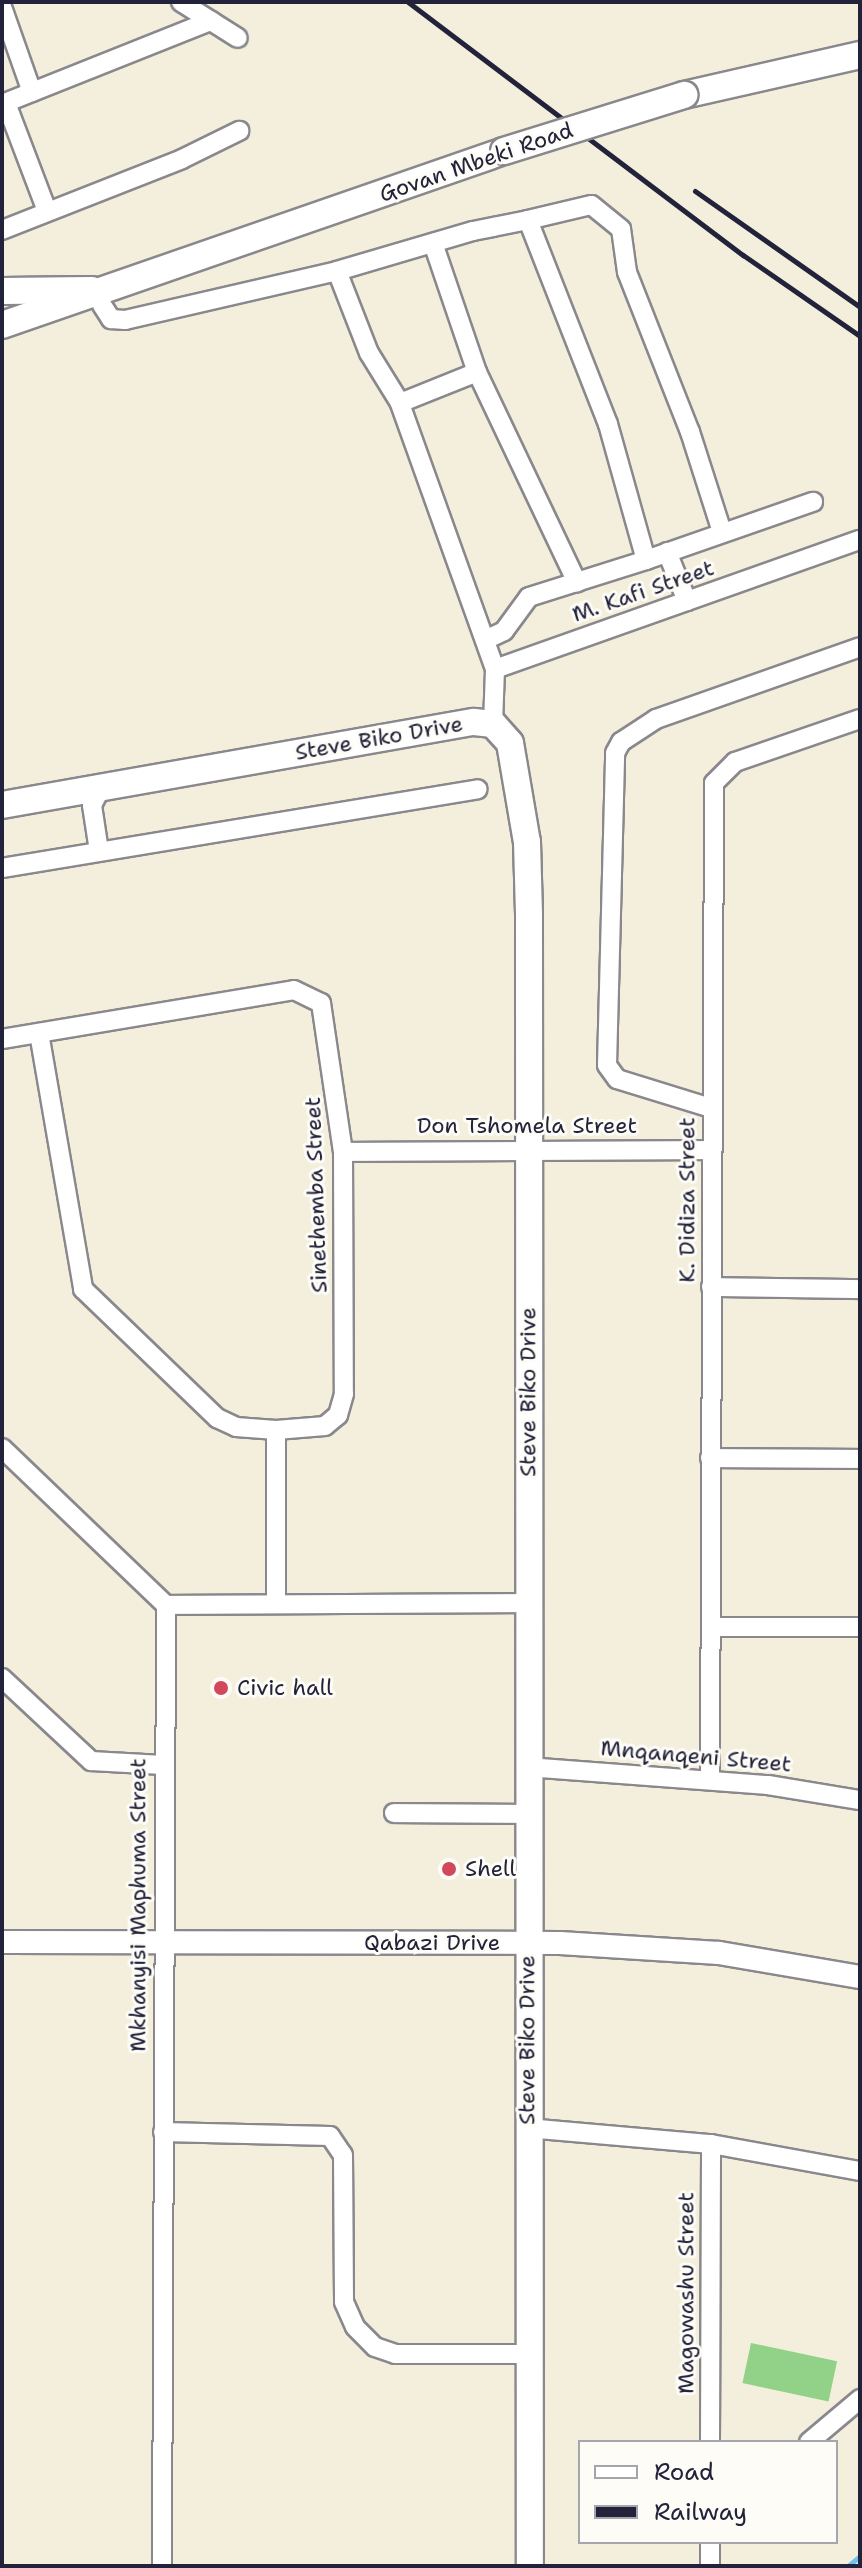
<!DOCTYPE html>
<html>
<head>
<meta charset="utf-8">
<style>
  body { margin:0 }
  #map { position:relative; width:862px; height:2568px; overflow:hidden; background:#f3efdc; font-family:"Shantell Sans",sans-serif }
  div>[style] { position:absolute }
  .green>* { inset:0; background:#91d188; transform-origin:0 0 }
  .stream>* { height:5px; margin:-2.5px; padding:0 2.5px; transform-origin:2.5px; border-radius:2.5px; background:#71c2ec }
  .roads { filter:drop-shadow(2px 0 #8a888c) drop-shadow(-2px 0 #8a888c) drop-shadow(0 2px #8a888c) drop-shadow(0 -2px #8a888c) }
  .minor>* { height:18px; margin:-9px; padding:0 9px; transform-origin:9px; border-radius:9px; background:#fff }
  .tertiary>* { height:22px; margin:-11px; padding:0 11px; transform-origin:11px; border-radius:11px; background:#fff }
  .secondary>* { height:26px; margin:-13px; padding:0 13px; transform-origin:13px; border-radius:13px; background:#fff }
  .rail>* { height:5px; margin:-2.5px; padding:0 2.5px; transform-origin:2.5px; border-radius:2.5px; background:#22223b }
  .bridges { filter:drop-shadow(2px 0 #8a888c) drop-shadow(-2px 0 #8a888c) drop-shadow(0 2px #8a888c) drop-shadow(0 -2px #8a888c) }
  .secondary-bridge>* { height:26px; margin:-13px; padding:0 13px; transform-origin:13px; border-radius:13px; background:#fff }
  .dots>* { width:22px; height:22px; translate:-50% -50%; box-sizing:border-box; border:4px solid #fdfcf7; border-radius:50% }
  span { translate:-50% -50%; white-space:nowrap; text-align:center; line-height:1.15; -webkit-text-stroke:6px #fdfcf7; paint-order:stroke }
  .street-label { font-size:22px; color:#22223b }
  .poi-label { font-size:22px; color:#22223b }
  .left { translate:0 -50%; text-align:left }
  .frame { position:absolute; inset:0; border:4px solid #22223b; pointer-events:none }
  .legend { position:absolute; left:578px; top:2440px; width:260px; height:104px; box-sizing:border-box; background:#fdfcf7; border:2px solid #a5a5ac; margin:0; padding:10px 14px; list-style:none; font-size:24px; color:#22223b }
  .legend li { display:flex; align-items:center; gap:16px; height:40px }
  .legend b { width:40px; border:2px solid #a5a5ac }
</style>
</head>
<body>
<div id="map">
  <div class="green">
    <div style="left:751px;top:2343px;width:88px;height:41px;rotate:12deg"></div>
  </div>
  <div class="stream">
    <div style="left:848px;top:2566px;width:16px;rotate:-40deg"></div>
  </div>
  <div class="roads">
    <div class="minor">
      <div style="left:181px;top:2px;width:67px;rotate:32.3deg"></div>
      <div style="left:2px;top:7px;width:90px;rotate:70.6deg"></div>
      <div style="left:6px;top:103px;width:116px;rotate:69.2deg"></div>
      <div style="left:2px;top:104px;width:225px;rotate:-21.7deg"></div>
      <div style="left:2px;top:230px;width:193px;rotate:-21.5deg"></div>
      <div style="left:182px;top:159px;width:64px;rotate:-26.2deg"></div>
      <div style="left:433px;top:243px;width:136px;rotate:71.2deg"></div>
      <div style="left:477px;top:372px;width:233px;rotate:64.6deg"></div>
      <div style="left:102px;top:305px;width:17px;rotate:57deg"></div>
      <div style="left:111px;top:319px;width:14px;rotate:4deg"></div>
      <div style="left:125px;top:320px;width:218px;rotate:-13deg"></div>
      <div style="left:400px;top:403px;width:83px;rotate:-21.9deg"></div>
      <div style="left:722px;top:532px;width:105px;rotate:-107.7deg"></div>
      <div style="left:690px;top:432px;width:172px;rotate:-111.5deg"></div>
      <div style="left:627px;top:272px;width:43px;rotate:-97.9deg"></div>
      <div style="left:621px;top:229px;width:38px;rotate:-141deg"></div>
      <div style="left:591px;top:205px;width:65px;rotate:166.6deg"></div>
      <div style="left:528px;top:220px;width:219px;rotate:68.6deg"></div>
      <div style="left:608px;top:424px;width:141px;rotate:74.4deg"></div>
      <div style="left:646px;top:560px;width:177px;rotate:-19.2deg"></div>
      <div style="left:667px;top:552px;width:53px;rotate:67.8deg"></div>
      <div style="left:485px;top:640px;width:21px;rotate:-25deg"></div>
      <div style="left:504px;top:631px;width:42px;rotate:-53.7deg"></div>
      <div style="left:529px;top:597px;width:123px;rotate:-17.5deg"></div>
      <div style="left:495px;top:669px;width:282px;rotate:-109.7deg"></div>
      <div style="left:400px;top:403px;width:59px;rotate:-121.8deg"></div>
      <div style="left:369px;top:353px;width:88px;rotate:-111.3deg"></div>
      <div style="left:337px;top:271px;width:142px;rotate:-16.4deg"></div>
      <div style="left:473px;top:231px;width:56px;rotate:-11.3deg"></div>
      <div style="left:493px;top:724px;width:55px;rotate:-87.9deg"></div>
      <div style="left:495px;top:669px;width:387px;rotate:-19.5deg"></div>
      <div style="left:99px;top:851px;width:47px;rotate:-98.7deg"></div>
      <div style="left:92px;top:805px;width:19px;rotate:-62deg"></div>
      <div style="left:2px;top:868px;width:482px;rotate:-9.4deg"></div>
      <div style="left:39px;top:1033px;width:260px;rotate:80.2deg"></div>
      <div style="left:83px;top:1289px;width:186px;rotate:43.9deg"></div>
      <div style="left:217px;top:1418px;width:21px;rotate:25deg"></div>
      <div style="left:236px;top:1427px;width:40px;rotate:4.3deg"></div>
      <div style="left:2px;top:1039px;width:296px;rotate:-9.5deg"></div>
      <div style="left:294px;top:990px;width:30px;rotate:26deg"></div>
      <div style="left:321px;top:1003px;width:151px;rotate:81.6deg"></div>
      <div style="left:343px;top:1152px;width:242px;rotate:89.8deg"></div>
      <div style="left:344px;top:1394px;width:22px;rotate:106deg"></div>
      <div style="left:338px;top:1415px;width:17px;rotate:140deg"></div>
      <div style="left:325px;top:1426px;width:49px;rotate:175.3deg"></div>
      <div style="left:276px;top:1430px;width:174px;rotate:90deg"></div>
      <div style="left:711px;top:1108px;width:98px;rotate:-162.9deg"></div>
      <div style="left:617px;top:1079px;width:17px;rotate:-126deg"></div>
      <div style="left:607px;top:1065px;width:312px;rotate:-88.5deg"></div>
      <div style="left:615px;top:753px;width:13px;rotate:-61deg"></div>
      <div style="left:621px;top:742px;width:42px;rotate:-33.3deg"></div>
      <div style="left:656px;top:719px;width:216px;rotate:-19.4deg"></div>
      <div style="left:343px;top:1152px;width:368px;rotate:-0.3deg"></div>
      <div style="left:711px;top:1287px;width:149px;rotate:0.8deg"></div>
      <div style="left:2px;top:1448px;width:227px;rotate:43.8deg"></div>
      <div style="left:710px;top:1458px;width:150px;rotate:0.4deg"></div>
      <div style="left:166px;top:1605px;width:362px;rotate:-0.3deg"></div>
      <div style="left:713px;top:1627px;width:147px"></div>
      <div style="left:2px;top:1678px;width:122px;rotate:43deg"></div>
      <div style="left:91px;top:1761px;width:72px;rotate:3.2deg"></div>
      <div style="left:527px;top:1767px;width:242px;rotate:4.3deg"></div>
      <div style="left:768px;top:1785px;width:93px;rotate:9.3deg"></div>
      <div style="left:710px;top:1779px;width:996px;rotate:-89.77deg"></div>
      <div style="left:714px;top:783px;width:30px;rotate:-45deg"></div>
      <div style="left:735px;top:762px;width:132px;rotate:-19deg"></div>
      <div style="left:394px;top:1813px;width:133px;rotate:0.4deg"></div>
      <div style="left:527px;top:2128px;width:185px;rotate:5deg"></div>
      <div style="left:711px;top:2144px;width:151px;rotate:10.3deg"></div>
      <div style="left:163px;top:2132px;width:167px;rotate:1.4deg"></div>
      <div style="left:330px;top:2136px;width:23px;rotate:56deg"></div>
      <div style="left:343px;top:2155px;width:147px;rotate:89.6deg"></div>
      <div style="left:344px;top:2302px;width:27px;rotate:66deg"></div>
      <div style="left:355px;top:2327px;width:28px;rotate:45deg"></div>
      <div style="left:375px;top:2347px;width:21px;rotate:19deg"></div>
      <div style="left:395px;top:2354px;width:132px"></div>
      <div style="left:710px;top:2442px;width:298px;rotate:-89.8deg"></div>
      <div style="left:809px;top:2442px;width:67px;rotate:-40.1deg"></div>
      <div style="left:162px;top:2566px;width:961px;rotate:-89.76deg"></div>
      <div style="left:710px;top:2566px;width:24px;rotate:-90deg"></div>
    </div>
    <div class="tertiary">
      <div style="left:2px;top:1942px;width:558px;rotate:0.1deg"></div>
      <div style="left:560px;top:1943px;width:159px;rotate:3.6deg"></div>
      <div style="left:719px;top:1953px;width:143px;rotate:9.7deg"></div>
    </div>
    <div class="secondary">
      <div style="left:684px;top:95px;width:180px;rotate:-12.8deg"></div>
      <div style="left:2px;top:291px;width:90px;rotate:-0.6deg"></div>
      <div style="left:2px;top:325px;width:531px;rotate:-19.12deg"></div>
      <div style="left:2px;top:805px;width:479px;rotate:-10deg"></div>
      <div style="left:474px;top:722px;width:19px;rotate:6deg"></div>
      <div style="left:493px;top:724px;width:25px;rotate:48deg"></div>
      <div style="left:510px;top:743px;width:100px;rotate:80.3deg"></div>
      <div style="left:527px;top:842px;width:73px;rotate:88.4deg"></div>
      <div style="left:529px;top:915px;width:1651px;rotate:89.97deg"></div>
    </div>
  </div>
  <div class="rail">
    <div style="left:408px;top:2px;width:420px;rotate:37.1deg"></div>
    <div style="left:743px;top:255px;width:142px;rotate:34.7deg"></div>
    <div style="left:695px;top:191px;width:202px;rotate:35.1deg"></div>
  </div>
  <div class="bridges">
    <div class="secondary-bridge">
      <div style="left:504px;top:151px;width:189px;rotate:-17.3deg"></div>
    </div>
  </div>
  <div class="dots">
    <div style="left:221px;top:1688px;background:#d1495b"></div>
    <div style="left:449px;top:1869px;background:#d1495b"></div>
  </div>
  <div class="street-label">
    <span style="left:476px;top:162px;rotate:-19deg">Govan Mbeki Road</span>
    <span style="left:643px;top:591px;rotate:-19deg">M. Kafi Street</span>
    <span style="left:379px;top:738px;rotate:-10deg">Steve Biko Drive</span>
    <span style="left:527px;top:1126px">Don Tshomela Street</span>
    <span style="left:316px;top:1195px;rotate:-92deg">Sinethemba Street</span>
    <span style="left:687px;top:1200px;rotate:-90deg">K. Didiza Street</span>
    <span style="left:528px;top:1392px;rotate:-90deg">Steve Biko Drive</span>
    <span style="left:696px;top:1756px;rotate:5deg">Mnqanqeni Street</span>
    <span style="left:138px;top:1905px;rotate:-90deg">Mkhanyisi Maphuma Street</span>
    <span style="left:432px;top:1943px">Qabazi Drive</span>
    <span style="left:527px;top:2040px;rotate:-90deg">Steve Biko Drive</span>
    <span style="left:686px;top:2293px;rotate:-90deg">Magowashu Street</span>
  </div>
  <div class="poi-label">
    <span class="left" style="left:237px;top:1688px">Civic hall</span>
    <span class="left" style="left:465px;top:1869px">Shell</span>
  </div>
  <div class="frame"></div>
  <ul class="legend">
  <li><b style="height:10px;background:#fff"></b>Road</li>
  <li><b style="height:10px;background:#22223b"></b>Railway</li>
  </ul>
</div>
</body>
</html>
